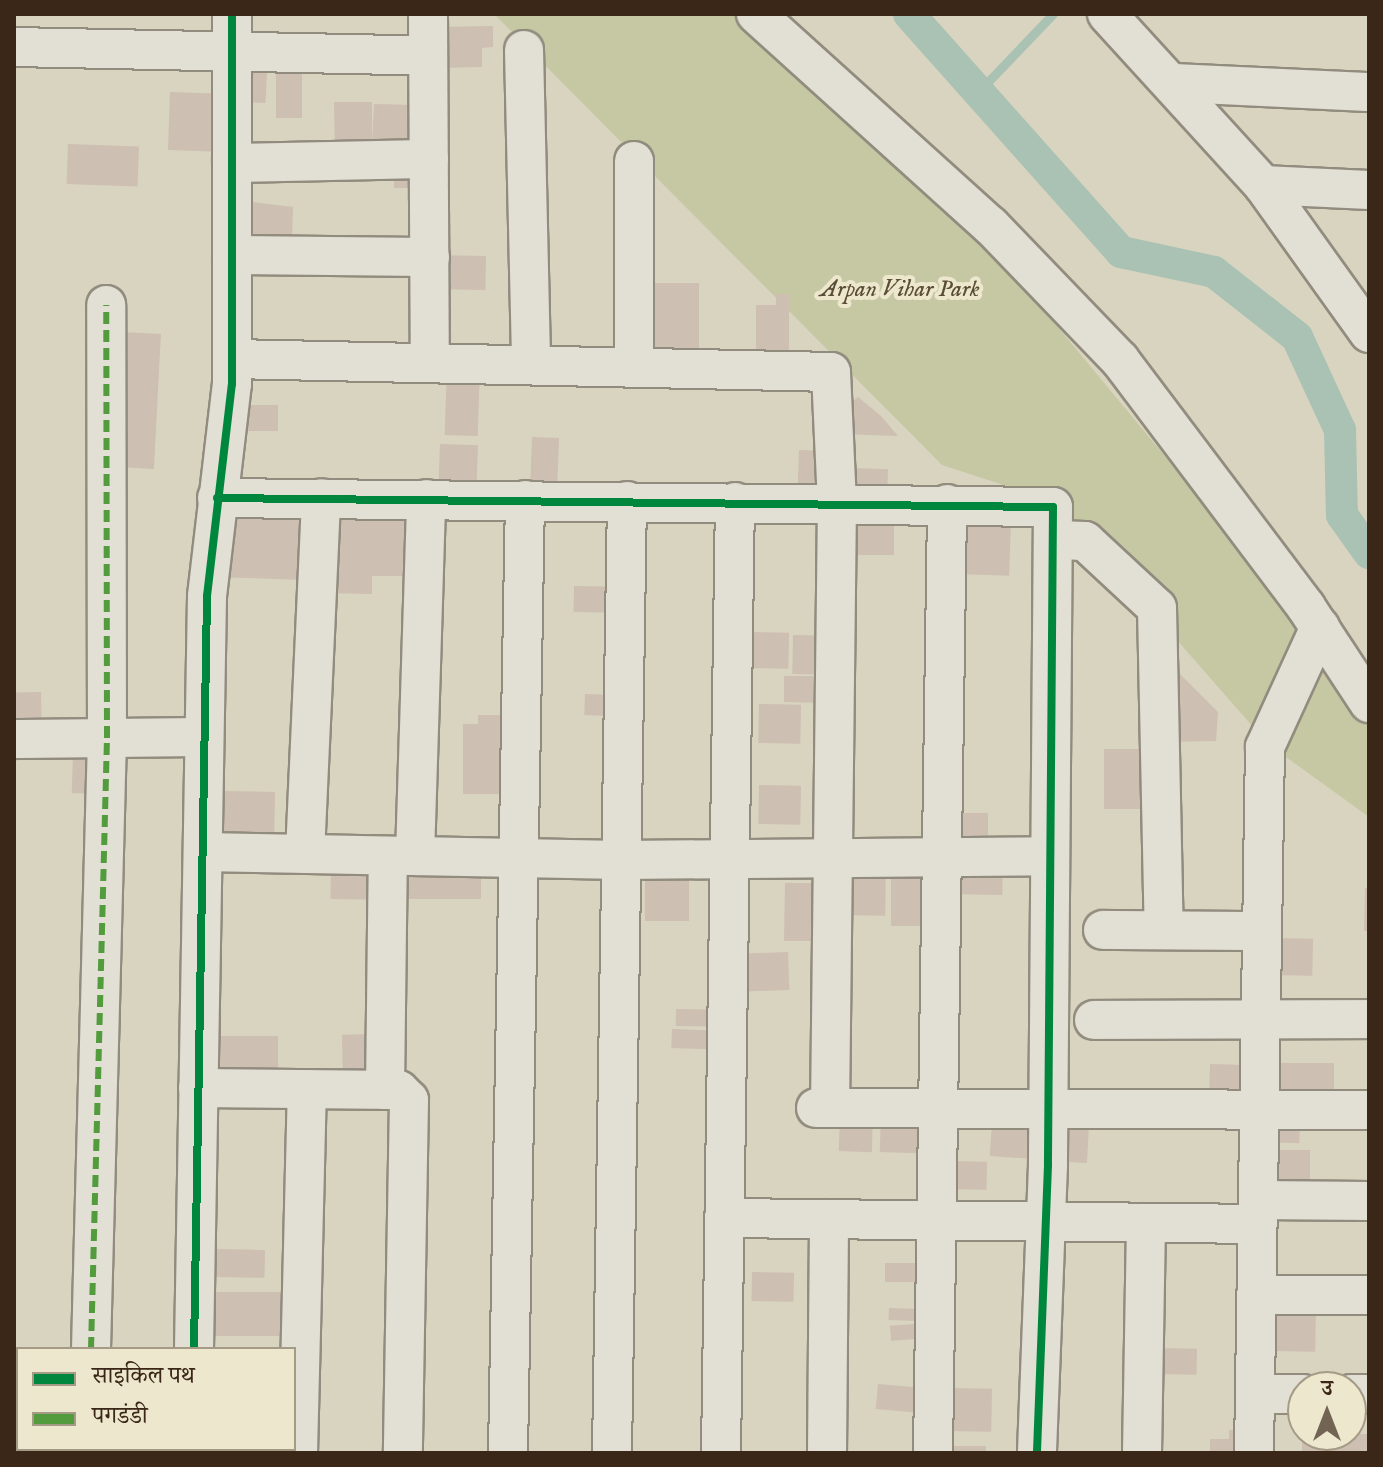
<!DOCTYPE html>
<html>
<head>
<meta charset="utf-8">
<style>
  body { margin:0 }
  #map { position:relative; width:1383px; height:1467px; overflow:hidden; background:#d9d4bf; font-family:"IM FELL English","Noto Serif Devanagari",serif }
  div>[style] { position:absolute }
  .green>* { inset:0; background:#c5c8a3 }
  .stream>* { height:9px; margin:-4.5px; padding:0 4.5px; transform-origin:4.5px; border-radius:4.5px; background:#a9c2b3 }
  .canal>* { height:32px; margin:-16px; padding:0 16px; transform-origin:16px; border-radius:16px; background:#a9c2b3 }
  .building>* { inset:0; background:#cdbfb2; transform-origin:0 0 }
  .roads { filter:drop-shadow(2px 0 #928c7f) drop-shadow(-2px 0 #928c7f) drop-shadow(0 2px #928c7f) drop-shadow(0 -2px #928c7f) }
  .minor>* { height:38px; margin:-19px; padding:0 19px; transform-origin:19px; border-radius:19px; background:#e2dfd4 }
  .quiet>* { height:6px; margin-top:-3px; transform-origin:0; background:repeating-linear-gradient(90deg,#529c3e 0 12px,transparent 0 18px) }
  .cycleway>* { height:8px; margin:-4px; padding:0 4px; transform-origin:4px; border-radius:4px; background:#00873e }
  span { translate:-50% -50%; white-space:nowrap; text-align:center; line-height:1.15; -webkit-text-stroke:8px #ede7ce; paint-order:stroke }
  .park-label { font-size:24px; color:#594d35; font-style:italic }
  .frame { position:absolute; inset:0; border:16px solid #3a2718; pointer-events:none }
  .legend { position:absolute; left:16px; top:1347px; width:280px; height:104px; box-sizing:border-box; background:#ede7ce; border:2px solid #a59a85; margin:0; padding:10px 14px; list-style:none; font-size:24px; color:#3a2718 }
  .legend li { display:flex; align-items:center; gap:16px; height:40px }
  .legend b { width:40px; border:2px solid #a59a85 }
  .north { position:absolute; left:1287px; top:1371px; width:80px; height:80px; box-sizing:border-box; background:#ede7ce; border:2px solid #a59a85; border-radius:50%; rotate:0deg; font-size:22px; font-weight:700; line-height:32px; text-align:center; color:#3a2718 }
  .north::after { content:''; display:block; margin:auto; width:28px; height:36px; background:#726452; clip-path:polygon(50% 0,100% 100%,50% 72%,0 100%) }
</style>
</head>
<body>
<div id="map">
  <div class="green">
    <div style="clip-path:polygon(494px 14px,741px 14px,969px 220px,1369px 702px,1369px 817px,1268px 744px,1056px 502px,942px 465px)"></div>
  </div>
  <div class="stream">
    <div style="left:980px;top:90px;width:105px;rotate:-46.2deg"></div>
  </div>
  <div class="canal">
    <div style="left:909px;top:14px;width:319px;rotate:48.3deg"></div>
    <div style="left:1121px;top:252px;width:95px;rotate:12.1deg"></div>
    <div style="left:1214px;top:272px;width:105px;rotate:38.1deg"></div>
    <div style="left:1297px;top:337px;width:102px;rotate:65.2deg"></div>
    <div style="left:1340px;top:430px;width:85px;rotate:88.7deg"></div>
    <div style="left:1342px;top:515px;width:47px;rotate:54.6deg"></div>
  </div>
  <div class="building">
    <div style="clip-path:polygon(493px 26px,493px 47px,482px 48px,482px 67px,434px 68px,433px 27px)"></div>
    <div style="left:247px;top:72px;width:20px;height:30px;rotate:3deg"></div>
    <div style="left:276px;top:73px;width:26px;height:45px"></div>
    <div style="left:170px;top:92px;width:58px;height:58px;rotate:2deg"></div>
    <div style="clip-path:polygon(334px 102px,372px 102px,372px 145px,374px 104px,412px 105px,412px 150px,335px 153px)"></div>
    <div style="left:68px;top:144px;width:71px;height:40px;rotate:2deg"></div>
    <div style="left:394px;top:167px;width:26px;height:21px"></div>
    <div style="clip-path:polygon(244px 201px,293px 207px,292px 238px,243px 253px)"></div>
    <div style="left:432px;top:255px;width:54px;height:34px;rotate:1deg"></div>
    <div style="left:652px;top:283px;width:47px;height:73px"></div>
    <div style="clip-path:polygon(776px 294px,789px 294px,789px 350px,756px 350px,756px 305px,776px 305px)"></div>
    <div style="left:121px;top:332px;width:40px;height:135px;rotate:3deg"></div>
    <div style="left:447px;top:368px;width:33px;height:67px;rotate:2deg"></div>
    <div style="clip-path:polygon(858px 397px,881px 416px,898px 436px,840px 434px,843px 410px)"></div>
    <div style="left:237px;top:405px;width:41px;height:26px"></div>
    <div style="left:532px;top:437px;width:27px;height:57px;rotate:2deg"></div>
    <div style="left:440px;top:444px;width:38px;height:52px;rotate:2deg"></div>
    <div style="left:799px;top:450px;width:34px;height:49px;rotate:2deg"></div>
    <div style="left:853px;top:468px;width:35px;height:32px;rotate:2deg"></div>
    <div style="left:220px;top:513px;width:87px;height:64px;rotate:2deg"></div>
    <div style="clip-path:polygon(326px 516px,419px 516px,418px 576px,372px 576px,372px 594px,326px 593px)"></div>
    <div style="left:959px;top:520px;width:52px;height:54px;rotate:2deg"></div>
    <div style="left:854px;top:523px;width:40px;height:32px"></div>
    <div style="left:574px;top:586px;width:45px;height:26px;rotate:1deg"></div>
    <div style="left:744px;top:632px;width:45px;height:36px;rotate:1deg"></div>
    <div style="left:793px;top:635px;width:39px;height:39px;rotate:1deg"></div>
    <div style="clip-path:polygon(1160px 654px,1218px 712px,1216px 741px,1161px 742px)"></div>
    <div style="clip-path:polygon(784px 676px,831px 676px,824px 703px,784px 702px)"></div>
    <div style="left:41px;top:692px;width:45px;height:27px;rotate:89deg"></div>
    <div style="left:585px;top:694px;width:34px;height:21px;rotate:2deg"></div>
    <div style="left:759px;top:704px;width:42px;height:39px;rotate:1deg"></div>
    <div style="clip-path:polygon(478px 715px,516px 715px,505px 794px,463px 794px,463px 724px,478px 724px)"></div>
    <div style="left:1104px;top:749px;width:41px;height:60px"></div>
    <div style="left:73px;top:756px;width:27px;height:37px;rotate:2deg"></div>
    <div style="left:759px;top:785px;width:42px;height:39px;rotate:1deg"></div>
    <div style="left:221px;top:791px;width:54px;height:42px;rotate:1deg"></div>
    <div style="left:945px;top:813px;width:43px;height:36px"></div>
    <div style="left:946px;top:856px;width:57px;height:38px;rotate:1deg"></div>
    <div style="left:891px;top:866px;width:44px;height:60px"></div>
    <div style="left:841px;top:867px;width:45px;height:48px;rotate:1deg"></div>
    <div style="left:331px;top:870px;width:49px;height:29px;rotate:1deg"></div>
    <div style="left:396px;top:873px;width:85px;height:26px"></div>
    <div style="left:689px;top:876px;width:45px;height:44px;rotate:90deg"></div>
    <div style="clip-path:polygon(785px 883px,831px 883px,815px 941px,784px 941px)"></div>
    <div style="clip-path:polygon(1365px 888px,1369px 888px,1369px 931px,1364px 931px)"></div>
    <div style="left:1267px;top:938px;width:46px;height:37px;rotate:1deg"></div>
    <div style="left:788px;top:952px;width:38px;height:43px;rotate:88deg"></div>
    <div style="left:676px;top:1009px;width:47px;height:17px;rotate:1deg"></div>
    <div style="left:672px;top:1029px;width:36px;height:19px;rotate:2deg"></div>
    <div style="left:380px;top:1034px;width:49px;height:38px;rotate:89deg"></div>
    <div style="left:217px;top:1036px;width:61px;height:43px"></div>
    <div style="left:1281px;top:1063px;width:53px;height:42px"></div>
    <div style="clip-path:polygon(1210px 1064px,1244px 1065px,1250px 1102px,1209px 1101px)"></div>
    <div style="left:840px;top:1116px;width:33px;height:35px;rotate:2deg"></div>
    <div style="left:881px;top:1116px;width:47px;height:36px;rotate:2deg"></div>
    <div style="left:992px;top:1123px;width:48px;height:33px;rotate:4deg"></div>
    <div style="left:1265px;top:1123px;width:35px;height:19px;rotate:2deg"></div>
    <div style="left:1051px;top:1124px;width:38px;height:37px;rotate:3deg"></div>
    <div style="left:1272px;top:1150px;width:38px;height:44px"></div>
    <div style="left:944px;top:1161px;width:43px;height:28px;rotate:1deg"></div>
    <div style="left:217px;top:1249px;width:48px;height:28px;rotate:1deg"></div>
    <div style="left:885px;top:1263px;width:43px;height:19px"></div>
    <div style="left:752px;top:1272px;width:42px;height:29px;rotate:1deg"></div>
    <div style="left:208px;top:1292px;width:89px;height:44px"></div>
    <div style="left:1274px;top:1306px;width:42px;height:45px;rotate:1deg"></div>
    <div style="left:889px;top:1308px;width:28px;height:12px;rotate:2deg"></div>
    <div style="left:915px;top:1324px;width:15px;height:25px;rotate:86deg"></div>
    <div style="left:1152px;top:1348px;width:45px;height:26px;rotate:1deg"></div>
    <div style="left:878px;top:1384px;width:46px;height:25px;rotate:5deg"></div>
    <div style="left:945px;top:1388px;width:47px;height:43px;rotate:1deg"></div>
    <div style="clip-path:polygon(1229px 1430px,1245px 1430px,1245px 1453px,1210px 1453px,1210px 1439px,1229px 1439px)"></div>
    <div style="left:1369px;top:1434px;width:19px;height:67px;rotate:90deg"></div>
    <div style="left:939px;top:1446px;width:47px;height:7px"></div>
  </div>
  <div class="roads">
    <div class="minor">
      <div style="left:428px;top:14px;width:348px;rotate:89.7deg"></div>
      <div style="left:756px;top:14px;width:316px;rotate:42.1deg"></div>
      <div style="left:991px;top:226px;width:186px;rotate:46.1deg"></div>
      <div style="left:1120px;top:360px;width:309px;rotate:53deg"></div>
      <div style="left:1306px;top:607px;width:115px;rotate:56.7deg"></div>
      <div style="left:1107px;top:14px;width:231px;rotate:47.6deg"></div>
      <div style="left:1263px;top:185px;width:182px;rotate:54.4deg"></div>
      <div style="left:14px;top:47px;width:414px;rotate:1.2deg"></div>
      <div style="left:524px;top:50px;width:314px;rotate:88.7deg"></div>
      <div style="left:1177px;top:83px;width:192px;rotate:2.7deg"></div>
      <div style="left:634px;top:161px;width:205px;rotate:90deg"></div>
      <div style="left:232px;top:163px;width:197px;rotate:-1.2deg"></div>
      <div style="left:1263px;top:185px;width:106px;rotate:2.7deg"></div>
      <div style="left:232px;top:255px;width:198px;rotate:0.6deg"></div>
      <div style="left:232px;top:359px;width:599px;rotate:1.24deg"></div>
      <div style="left:831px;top:372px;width:131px;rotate:87.4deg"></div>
      <div style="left:837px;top:503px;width:605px;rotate:90.66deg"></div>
      <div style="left:217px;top:498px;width:836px;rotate:0.62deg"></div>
      <div style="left:1053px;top:507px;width:658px;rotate:90.44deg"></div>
      <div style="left:1048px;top:1165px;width:288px;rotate:92.2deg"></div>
      <div style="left:1057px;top:540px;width:28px;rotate:2deg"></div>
      <div style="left:1085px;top:541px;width:98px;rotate:42.9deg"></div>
      <div style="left:1157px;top:608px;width:322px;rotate:88.8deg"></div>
      <div style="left:14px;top:739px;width:190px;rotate:-0.6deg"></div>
      <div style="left:203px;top:852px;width:419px;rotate:1.1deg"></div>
      <div style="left:622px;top:860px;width:428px;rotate:-0.5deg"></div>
      <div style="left:305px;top:854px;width:356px;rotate:-87.4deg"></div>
      <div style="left:415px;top:856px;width:357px;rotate:-88.2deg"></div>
      <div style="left:1103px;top:930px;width:159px;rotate:0.4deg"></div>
      <div style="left:1094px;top:1020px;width:275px;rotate:-0.2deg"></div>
      <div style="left:198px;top:1088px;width:201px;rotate:0.6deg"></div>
      <div style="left:399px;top:1090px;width:14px;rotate:45deg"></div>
      <div style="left:409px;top:1100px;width:353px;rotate:91deg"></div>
      <div style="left:385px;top:1090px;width:234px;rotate:-89.3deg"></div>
      <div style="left:816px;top:1108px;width:553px;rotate:0.21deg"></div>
      <div style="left:1258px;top:1200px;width:111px;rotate:0.5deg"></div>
      <div style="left:724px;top:1218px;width:533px;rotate:0.64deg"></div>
      <div style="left:1256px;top:1295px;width:113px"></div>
      <div style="left:91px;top:1349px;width:611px;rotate:-88.5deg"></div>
      <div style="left:107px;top:738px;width:433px;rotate:-90.1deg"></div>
      <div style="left:194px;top:1349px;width:753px;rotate:-89.01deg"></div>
      <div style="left:207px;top:596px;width:213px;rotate:-83.3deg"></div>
      <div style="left:232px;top:384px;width:370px;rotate:-90deg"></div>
      <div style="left:1255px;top:1394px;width:48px"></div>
      <div style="left:1351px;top:1394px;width:18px"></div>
      <div style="left:88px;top:1453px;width:4px;rotate:-90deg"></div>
      <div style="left:192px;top:1453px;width:4px;rotate:-90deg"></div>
      <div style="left:298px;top:1453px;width:364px;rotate:-88.6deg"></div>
      <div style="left:508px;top:1453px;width:953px;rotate:-88.98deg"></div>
      <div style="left:612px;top:1453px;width:952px;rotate:-89.1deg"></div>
      <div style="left:721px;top:1453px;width:951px;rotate:-89.16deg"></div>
      <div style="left:827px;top:1453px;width:234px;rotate:-89.5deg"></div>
      <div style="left:933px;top:1453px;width:949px;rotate:-89.15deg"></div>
      <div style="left:1142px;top:1453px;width:230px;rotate:-89deg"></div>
      <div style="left:1254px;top:1453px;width:706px;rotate:-89.11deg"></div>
      <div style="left:1265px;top:747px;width:132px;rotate:-65.4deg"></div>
    </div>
  </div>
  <div class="quiet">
    <div style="left:91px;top:1349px;width:611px;rotate:-88.5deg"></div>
    <div style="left:107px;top:738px;width:433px;rotate:-90.1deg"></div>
    <div style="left:88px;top:1453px;width:4px;rotate:-90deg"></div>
  </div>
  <div class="cycleway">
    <div style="left:217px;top:498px;width:836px;rotate:0.62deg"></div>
    <div style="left:1053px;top:507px;width:658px;rotate:90.44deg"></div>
    <div style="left:1048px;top:1165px;width:288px;rotate:92.2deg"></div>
    <div style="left:194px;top:1349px;width:753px;rotate:-89.01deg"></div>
    <div style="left:207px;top:596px;width:213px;rotate:-83.3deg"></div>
    <div style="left:232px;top:384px;width:370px;rotate:-90deg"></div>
  </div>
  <div class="park-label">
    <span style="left:900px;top:290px">Arpan Vihar Park</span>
  </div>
  <div class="frame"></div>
  <ul class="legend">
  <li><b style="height:10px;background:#00873e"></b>साइकिल पथ</li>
  <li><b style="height:10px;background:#529c3e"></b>पगडंडी</li>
  </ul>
  <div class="north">उ</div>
</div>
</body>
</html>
